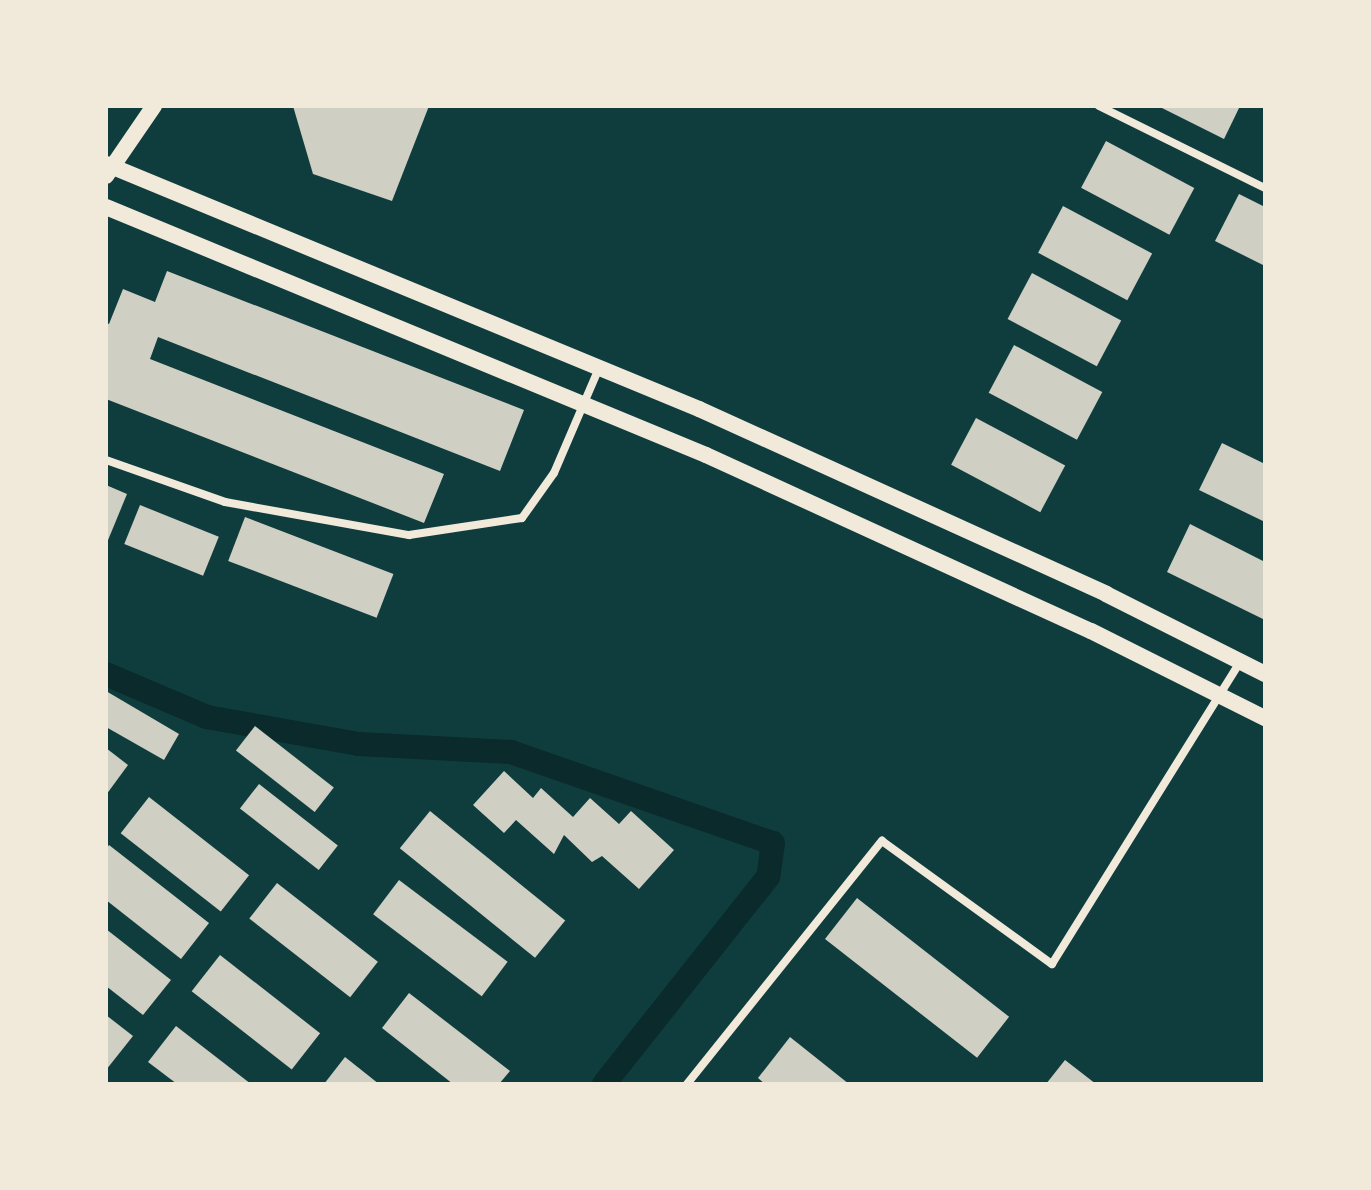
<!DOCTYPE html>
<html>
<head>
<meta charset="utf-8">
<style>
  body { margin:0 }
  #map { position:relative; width:1371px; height:1190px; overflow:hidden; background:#0f3d3e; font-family:Poppins,sans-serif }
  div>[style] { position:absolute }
  .canal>* { height:24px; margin:-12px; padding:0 12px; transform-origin:12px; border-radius:12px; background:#0a2a2b }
  .building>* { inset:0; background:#cfcfc3; transform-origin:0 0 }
  .minor>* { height:8px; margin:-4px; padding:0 4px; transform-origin:4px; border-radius:4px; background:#f1e9da }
  .secondary>* { height:16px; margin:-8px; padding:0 8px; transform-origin:8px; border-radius:8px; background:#f1e9da }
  span { translate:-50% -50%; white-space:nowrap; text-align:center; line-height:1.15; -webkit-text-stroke:8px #f1e9da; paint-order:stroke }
  .frame { position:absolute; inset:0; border:108px solid #f1e9da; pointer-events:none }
</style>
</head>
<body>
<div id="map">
  <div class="canal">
    <div style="left:106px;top:674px;width:110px;rotate:23.1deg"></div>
    <div style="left:207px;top:717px;width:154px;rotate:10.1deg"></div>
    <div style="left:359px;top:744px;width:152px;rotate:3deg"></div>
    <div style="left:511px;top:752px;width:277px;rotate:19.2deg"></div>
    <div style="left:773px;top:843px;width:34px;rotate:98deg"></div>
    <div style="left:768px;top:877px;width:264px;rotate:128.4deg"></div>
  </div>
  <div class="building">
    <div style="clip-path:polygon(293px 106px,429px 106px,392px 201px,313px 174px)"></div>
    <div style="clip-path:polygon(1158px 106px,1240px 106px,1224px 139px)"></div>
    <div style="left:1106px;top:141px;width:100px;height:53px;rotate:28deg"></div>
    <div style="clip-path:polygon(1239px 194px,1265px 207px,1265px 266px,1215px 241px)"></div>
    <div style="left:1063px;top:206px;width:101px;height:53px;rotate:28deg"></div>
    <div style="clip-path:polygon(167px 271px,524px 410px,500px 471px,158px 337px,150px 359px,444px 474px,424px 523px,106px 399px,106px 323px,109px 324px,123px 289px,155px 302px)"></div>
    <div style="left:1032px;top:273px;width:101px;height:52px;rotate:28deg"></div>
    <div style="left:1014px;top:345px;width:100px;height:54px;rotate:28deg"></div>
    <div style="left:976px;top:418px;width:101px;height:53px;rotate:28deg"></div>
    <div style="clip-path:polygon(1222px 443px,1265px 464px,1265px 522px,1199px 490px)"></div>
    <div style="clip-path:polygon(106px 485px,127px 494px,106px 545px)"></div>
    <div style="left:140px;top:505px;width:85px;height:42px;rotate:22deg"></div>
    <div style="left:245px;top:517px;width:159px;height:47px;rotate:21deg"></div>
    <div style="clip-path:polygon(1190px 524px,1265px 562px,1265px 620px,1167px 572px)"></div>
    <div style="clip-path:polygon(106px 691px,179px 734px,164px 760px,106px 727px)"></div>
    <div style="left:255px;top:726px;width:100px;height:31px;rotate:38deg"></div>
    <div style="clip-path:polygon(106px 748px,128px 765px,106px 795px)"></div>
    <div style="clip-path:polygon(504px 771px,533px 798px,541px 788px,573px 817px,590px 798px,619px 824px,631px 811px,674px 850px,639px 889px,602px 856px,592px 862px,564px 835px,554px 854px,516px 820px,504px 833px,473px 805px)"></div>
    <div style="left:259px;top:784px;width:100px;height:31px;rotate:38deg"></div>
    <div style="left:149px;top:797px;width:127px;height:46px;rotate:38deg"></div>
    <div style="left:430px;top:811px;width:174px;height:48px;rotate:39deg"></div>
    <div style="clip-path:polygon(109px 845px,209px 923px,181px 959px,106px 900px,106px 849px)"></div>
    <div style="left:399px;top:880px;width:136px;height:43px;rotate:37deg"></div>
    <div style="left:277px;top:883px;width:128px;height:45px;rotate:38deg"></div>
    <div style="left:857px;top:898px;width:193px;height:52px;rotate:38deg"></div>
    <div style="clip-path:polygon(106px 929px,171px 980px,143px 1015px,106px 986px)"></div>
    <div style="left:220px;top:955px;width:127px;height:46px;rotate:38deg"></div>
    <div style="clip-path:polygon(409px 993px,510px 1071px,499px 1084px,453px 1084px,382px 1028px)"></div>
    <div style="clip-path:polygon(106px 1015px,133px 1036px,106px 1070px)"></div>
    <div style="clip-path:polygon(176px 1026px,251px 1084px,177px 1084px,148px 1062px)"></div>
    <div style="clip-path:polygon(790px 1037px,849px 1084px,765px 1084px,758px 1078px)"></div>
    <div style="clip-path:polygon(345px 1057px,379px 1084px,324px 1084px)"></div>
    <div style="clip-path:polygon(1065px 1060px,1096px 1084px,1046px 1084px)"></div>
  </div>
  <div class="minor">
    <div style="left:1099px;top:106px;width:185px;rotate:26.3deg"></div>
    <div style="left:106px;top:460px;width:126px;rotate:19.4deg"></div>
    <div style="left:225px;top:502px;width:187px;rotate:10.2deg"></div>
    <div style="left:409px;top:535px;width:114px;rotate:-8.6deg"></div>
    <div style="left:522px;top:518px;width:55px;rotate:-54.6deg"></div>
    <div style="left:554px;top:473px;width:114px;rotate:-66.8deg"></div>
    <div style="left:687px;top:1084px;width:312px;rotate:-51.3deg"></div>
    <div style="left:882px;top:841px;width:210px;rotate:35.9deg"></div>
    <div style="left:1052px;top:964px;width:356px;rotate:-58.1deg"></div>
  </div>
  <div class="secondary">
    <div style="left:106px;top:164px;width:642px;rotate:22.45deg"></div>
    <div style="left:699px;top:409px;width:447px;rotate:24.4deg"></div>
    <div style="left:1106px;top:594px;width:178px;rotate:26.7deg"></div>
    <div style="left:106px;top:176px;width:85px;rotate:-55.6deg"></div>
    <div style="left:106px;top:207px;width:649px;rotate:22.46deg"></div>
    <div style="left:706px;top:455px;width:423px;rotate:24.6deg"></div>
    <div style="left:1091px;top:631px;width:195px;rotate:26.6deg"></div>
  </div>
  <div class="frame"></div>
</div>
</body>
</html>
